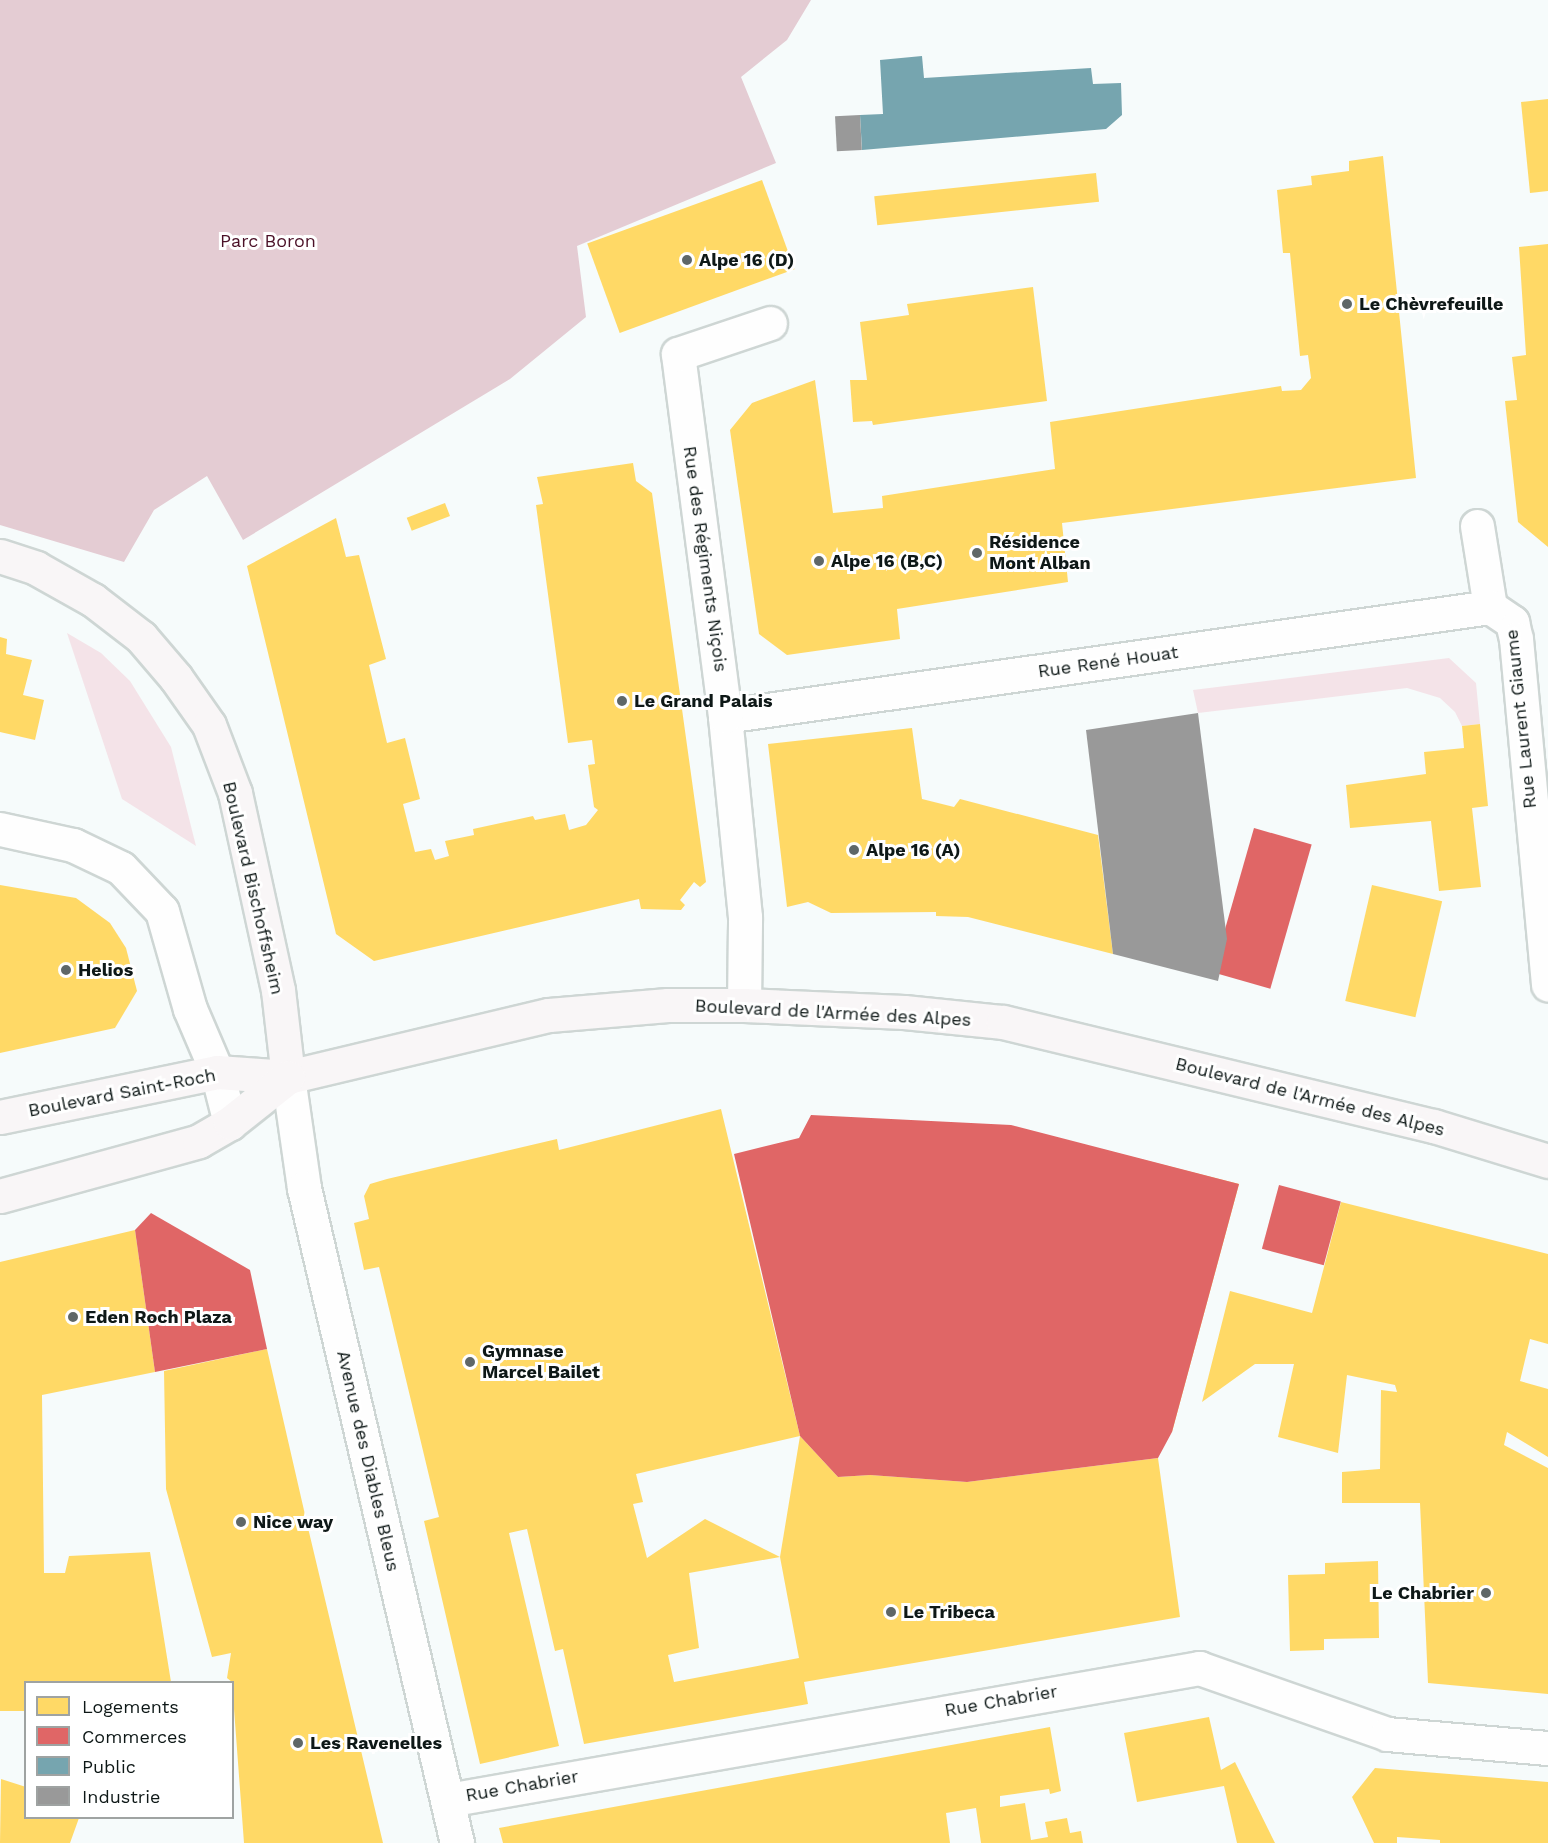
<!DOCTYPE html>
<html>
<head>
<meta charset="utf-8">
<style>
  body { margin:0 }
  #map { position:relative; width:1548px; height:1843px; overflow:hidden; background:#f6fbfb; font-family:"Work Sans",sans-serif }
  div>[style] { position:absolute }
  .green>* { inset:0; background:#f4e3e8 }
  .forest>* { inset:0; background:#e4ccd3 }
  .homes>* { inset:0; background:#ffd966; transform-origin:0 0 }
  .shops>* { inset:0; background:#e06666; transform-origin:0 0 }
  .public>* { inset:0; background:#76a5af }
  .industry>* { inset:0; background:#999; transform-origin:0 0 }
  .roads { filter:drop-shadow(2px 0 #ced6d4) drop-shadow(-2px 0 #ced6d4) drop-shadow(0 2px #ced6d4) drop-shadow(0 -2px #ced6d4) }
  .minor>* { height:33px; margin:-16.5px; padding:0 16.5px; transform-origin:16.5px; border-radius:16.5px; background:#fefefe }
  .major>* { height:33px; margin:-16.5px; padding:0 16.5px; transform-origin:16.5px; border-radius:16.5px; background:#f9f6f7 }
  .dots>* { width:16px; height:16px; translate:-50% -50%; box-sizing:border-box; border:3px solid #fff; border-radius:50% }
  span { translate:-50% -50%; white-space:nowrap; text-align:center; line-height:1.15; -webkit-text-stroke:6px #fff; paint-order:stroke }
  .park-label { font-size:18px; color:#4b1027 }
  .poi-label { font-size:18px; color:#0e1817; font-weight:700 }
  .left { translate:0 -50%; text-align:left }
  .right { translate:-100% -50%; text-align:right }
  .street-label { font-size:18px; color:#0e1817 }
  .legend { position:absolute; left:24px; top:1681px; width:210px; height:138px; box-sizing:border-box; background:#fff; border:2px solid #9fa3a2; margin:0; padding:8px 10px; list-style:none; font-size:18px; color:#0e1817 }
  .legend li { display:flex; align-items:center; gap:12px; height:30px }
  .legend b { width:30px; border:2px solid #9fa3a2 }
</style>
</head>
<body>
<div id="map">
  <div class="green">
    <div style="clip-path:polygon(67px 633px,101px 653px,130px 681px,171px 747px,196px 846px,122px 799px)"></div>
    <div style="clip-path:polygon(1449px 658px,1476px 683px,1480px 724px,1462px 726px,1455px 712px,1440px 698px,1407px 688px,1198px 713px,1193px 690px)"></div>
  </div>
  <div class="forest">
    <div style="clip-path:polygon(0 0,811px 0,787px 40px,741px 77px,776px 163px,577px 246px,586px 317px,510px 379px,243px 540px,207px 476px,154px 510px,124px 562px,0 525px)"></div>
  </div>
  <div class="homes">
    <div style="clip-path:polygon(1548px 99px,1548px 191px,1530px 193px,1521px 102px)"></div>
    <div style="clip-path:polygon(1383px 156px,1416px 478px,1062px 523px,1068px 582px,897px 609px,900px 639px,787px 655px,759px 634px,730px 430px,752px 403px,815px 380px,833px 513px,883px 508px,882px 496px,1055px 469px,1050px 422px,1281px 386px,1282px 391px,1301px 390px,1311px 378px,1308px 355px,1300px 356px,1290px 253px,1283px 253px,1277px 190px,1312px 185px,1311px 176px,1349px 171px,1349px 161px)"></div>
    <div style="left:1096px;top:173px;width:29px;height:223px;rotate:84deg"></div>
    <div style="left:762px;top:180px;width:95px;height:186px;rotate:70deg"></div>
    <div style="clip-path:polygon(1548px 244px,1548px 547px,1518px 522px,1505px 401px,1517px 400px,1512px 357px,1526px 355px,1519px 247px)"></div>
    <div style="clip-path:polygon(1033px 287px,1047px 401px,873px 425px,872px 421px,853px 422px,850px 380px,867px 380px,860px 322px,909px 315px,907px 304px)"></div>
    <div style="clip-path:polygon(633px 463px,636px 481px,652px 493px,706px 882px,700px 887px,694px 882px,680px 900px,685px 905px,681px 910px,641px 909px,639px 899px,374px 961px,336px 934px,247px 566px,336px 518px,346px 557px,359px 555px,386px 659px,369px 665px,387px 743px,405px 738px,420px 799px,403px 804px,415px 852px,431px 849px,435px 860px,449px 856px,445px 841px,474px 835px,473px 829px,533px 816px,535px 820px,565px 814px,569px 830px,586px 825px,598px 810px,594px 807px,588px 765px,595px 764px,592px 740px,568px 743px,536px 505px,543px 504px,537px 477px)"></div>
    <div style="left:445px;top:503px;width:14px;height:41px;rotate:69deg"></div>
    <div style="clip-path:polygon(0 637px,7px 639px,6px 654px,32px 660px,23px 695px,44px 700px,35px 740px,0 732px)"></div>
    <div style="clip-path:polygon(1480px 724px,1488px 806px,1472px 808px,1481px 887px,1439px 891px,1431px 821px,1350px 828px,1346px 785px,1426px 774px,1424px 752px,1464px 748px,1462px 726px)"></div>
    <div style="clip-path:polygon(912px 728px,922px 799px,954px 807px,960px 799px,1098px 835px,1113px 954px,968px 917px,936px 916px,936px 912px,831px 913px,808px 902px,787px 907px,768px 744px)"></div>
    <div style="clip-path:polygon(0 885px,76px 898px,110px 923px,126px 948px,137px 991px,115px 1028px,0 1053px)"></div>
    <div style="left:1372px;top:885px;width:72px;height:119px;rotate:13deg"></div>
    <div style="clip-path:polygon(evenodd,721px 1109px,800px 1436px,838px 1477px,870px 1475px,967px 1482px,1158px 1458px,1180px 1617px,804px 1682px,808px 1704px,584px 1744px,563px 1649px,555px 1651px,527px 1529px,509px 1533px,559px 1746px,480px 1764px,424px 1521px,439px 1517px,436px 1505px,379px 1267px,364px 1270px,354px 1223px,369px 1219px,364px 1196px,370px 1184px,387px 1179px,557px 1139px,559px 1150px,721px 1109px,800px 1436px,780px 1557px,705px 1519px,647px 1558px,633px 1504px,643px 1502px,636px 1474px,800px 1436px,721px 1109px,780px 1557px,799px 1658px,674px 1682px,668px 1655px,699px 1648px,689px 1573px,780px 1557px)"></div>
    <div style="clip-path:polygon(1101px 1149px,1239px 1184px,1172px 1432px,1097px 1413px,1094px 1426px,1035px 1412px)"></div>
    <div style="clip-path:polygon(1341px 1202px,1548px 1254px,1548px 1344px,1530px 1339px,1520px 1381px,1548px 1389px,1548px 1457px,1507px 1432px,1504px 1445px,1548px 1468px,1548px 1694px,1428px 1683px,1420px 1503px,1342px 1503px,1342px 1472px,1380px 1469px,1381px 1390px,1397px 1392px,1395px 1385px,1347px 1375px,1338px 1453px,1278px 1437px,1294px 1364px,1255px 1364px,1202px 1402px,1230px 1291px,1312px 1313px)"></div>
    <div style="clip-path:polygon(135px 1230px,155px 1372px,42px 1395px,44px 1573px,65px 1573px,69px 1556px,150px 1552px,171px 1682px,26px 1682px,26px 1711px,0 1711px,0 1262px)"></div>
    <div style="clip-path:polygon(267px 1349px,309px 1532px,383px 1843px,244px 1843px,232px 1682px,227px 1678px,231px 1653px,212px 1657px,166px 1489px,164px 1371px)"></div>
    <div style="clip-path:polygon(1378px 1561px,1379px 1638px,1324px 1639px,1324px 1650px,1290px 1651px,1288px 1575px,1325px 1574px,1325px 1563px)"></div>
    <div style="clip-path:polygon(1209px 1717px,1221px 1770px,1235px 1762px,1275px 1843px,1237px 1843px,1224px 1786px,1137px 1802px,1124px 1733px)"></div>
    <div style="clip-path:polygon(1050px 1727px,1061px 1791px,1050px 1794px,1049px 1789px,1000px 1796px,1000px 1807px,1025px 1803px,1031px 1840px,1048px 1837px,1045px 1822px,1067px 1818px,1070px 1833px,1081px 1831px,1083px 1843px,981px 1843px,976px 1808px,946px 1813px,950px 1843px,503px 1843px,499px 1828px)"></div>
    <div style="clip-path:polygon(1375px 1768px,1548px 1782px,1548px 1843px,1440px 1843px,1440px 1840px,1397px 1837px,1397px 1843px,1374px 1843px,1352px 1797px)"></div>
    <div style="clip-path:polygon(1px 1779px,26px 1787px,26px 1818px,79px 1818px,70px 1843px,0 1843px)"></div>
  </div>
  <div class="shops">
    <div style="left:1254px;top:828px;width:60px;height:150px;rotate:16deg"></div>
    <div style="clip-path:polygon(811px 1115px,1011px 1125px,1239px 1184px,1172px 1432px,1158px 1458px,967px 1482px,870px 1475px,838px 1477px,800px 1436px,734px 1154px,799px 1138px)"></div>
    <div style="left:1279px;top:1185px;width:64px;height:66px;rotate:15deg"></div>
    <div style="clip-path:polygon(151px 1213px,250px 1270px,267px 1349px,155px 1372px,135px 1230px)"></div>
  </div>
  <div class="public">
    <div style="clip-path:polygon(922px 56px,924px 78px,1091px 68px,1093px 84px,1121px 83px,1122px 115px,1106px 129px,862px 150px,860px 115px,883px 114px,880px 60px)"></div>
  </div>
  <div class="industry">
    <div style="left:860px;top:115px;width:35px;height:25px;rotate:87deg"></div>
    <div style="clip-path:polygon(1198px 713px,1227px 939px,1218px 981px,1113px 954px,1086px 730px)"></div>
  </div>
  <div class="roads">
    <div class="minor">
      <div style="left:1477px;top:526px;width:82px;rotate:80.9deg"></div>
      <div style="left:1490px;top:607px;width:27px;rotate:34deg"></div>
      <div style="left:1512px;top:622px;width:17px;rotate:77deg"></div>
      <div style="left:1516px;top:639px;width:347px;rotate:84.7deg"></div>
      <div style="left:725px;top:716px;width:773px;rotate:-8.11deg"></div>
      <div style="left:0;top:829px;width:75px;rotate:12.4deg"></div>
      <div style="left:73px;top:845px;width:53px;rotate:25.6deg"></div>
      <div style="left:121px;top:868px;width:59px;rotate:46.4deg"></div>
      <div style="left:162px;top:911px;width:102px;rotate:74.1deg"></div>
      <div style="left:190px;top:1009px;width:69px;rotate:66.8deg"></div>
      <div style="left:217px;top:1072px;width:53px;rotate:75.7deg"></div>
      <div style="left:744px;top:1005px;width:88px;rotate:-89.3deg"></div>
      <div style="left:745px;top:917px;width:202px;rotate:-95.7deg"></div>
      <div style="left:725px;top:716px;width:365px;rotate:-97.4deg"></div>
      <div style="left:678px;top:354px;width:97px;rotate:-18.6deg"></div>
      <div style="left:288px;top:1077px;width:112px;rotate:81.8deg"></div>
      <div style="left:304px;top:1188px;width:673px;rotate:76.85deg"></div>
      <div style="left:448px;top:1800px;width:763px;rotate:-9.97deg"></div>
      <div style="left:1199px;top:1668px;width:199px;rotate:19.3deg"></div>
      <div style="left:1387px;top:1734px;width:162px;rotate:5deg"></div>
    </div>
    <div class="major">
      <div style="left:0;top:556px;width:38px;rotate:18deg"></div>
      <div style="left:36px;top:568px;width:65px;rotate:29.3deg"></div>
      <div style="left:93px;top:600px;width:61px;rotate:37.6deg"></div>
      <div style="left:141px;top:637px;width:54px;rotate:49.5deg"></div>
      <div style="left:176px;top:678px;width:57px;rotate:54.9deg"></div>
      <div style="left:209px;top:725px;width:73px;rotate:69.1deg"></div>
      <div style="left:235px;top:793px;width:202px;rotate:77.7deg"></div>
      <div style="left:278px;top:990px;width:88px;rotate:83.4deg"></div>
      <div style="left:0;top:1117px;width:222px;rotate:-11.7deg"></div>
      <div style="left:217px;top:1072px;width:71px;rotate:4deg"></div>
      <div style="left:288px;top:1077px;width:268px;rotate:-13.4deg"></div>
      <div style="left:549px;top:1015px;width:119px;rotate:-4.8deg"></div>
      <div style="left:668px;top:1005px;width:76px"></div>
      <div style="left:744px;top:1005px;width:160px;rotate:2.5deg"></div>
      <div style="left:904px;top:1012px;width:100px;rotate:5.8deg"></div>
      <div style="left:1003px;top:1022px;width:443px;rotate:13.6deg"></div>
      <div style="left:1434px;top:1126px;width:119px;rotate:17.1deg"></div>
      <div style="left:0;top:1196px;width:206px;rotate:-15.4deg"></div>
      <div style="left:199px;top:1141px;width:36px;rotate:-30deg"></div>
      <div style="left:230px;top:1123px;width:74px;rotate:-38.4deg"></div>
    </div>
  </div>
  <div class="dots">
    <div style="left:687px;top:260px;background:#5f6767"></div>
    <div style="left:1347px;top:304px;background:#5f6767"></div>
    <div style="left:977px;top:553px;background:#5f6767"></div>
    <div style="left:819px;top:561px;background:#5f6767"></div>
    <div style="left:622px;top:701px;background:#5f6767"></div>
    <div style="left:854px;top:850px;background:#5f6767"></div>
    <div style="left:66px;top:970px;background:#5f6767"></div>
    <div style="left:73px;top:1317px;background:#5f6767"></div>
    <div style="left:470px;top:1362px;background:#5f6767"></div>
    <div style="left:241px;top:1522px;background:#5f6767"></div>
    <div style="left:1486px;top:1593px;background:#5f6767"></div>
    <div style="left:891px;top:1612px;background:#5f6767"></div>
    <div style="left:298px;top:1743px;background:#5f6767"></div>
  </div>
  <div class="park-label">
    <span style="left:268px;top:241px">Parc Boron</span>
  </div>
  <div class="poi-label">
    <span class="left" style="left:699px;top:260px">Alpe 16 (D)</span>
    <span class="left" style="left:1359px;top:304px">Le Chèvrefeuille</span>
    <span class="left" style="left:989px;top:553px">Résidence<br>Mont Alban</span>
    <span class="left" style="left:831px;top:561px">Alpe 16 (B,C)</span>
    <span class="left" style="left:634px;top:701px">Le Grand Palais</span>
    <span class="left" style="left:866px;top:850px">Alpe 16 (A)</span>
    <span class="left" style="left:78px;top:970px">Helios</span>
    <span class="left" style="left:85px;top:1317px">Eden Roch Plaza</span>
    <span class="left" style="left:482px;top:1362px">Gymnase<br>Marcel Bailet</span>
    <span class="left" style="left:253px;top:1522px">Nice way</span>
    <span class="right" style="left:1474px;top:1593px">Le Chabrier</span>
    <span class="left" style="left:903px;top:1612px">Le Tribeca</span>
    <span class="left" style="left:310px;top:1743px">Les Ravenelles</span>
  </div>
  <div class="street-label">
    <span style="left:705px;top:559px;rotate:82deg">Rue des Régiments Niçois</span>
    <span style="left:1108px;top:662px;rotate:-8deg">Rue René Houat</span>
    <span style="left:1521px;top:719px;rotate:-96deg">Rue Laurent Giaume</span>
    <span style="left:253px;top:888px;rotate:77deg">Boulevard Bischoffsheim</span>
    <span style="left:833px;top:1013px;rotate:3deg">Boulevard de l'Armée des Alpes</span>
    <span style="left:122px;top:1093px;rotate:-11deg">Boulevard Saint-Roch</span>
    <span style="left:1310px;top:1097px;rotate:14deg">Boulevard de l'Armée des Alpes</span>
    <span style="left:368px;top:1461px;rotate:77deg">Avenue des Diables Bleus</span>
    <span style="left:1001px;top:1701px;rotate:-10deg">Rue Chabrier</span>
    <span style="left:522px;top:1786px;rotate:-10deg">Rue Chabrier</span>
  </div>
  <ul class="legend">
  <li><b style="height:16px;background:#ffd966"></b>Logements</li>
  <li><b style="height:16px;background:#e06666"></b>Commerces</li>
  <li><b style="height:16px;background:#76a5af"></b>Public</li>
  <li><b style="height:16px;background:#999"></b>Industrie</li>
  </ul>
</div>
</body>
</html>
